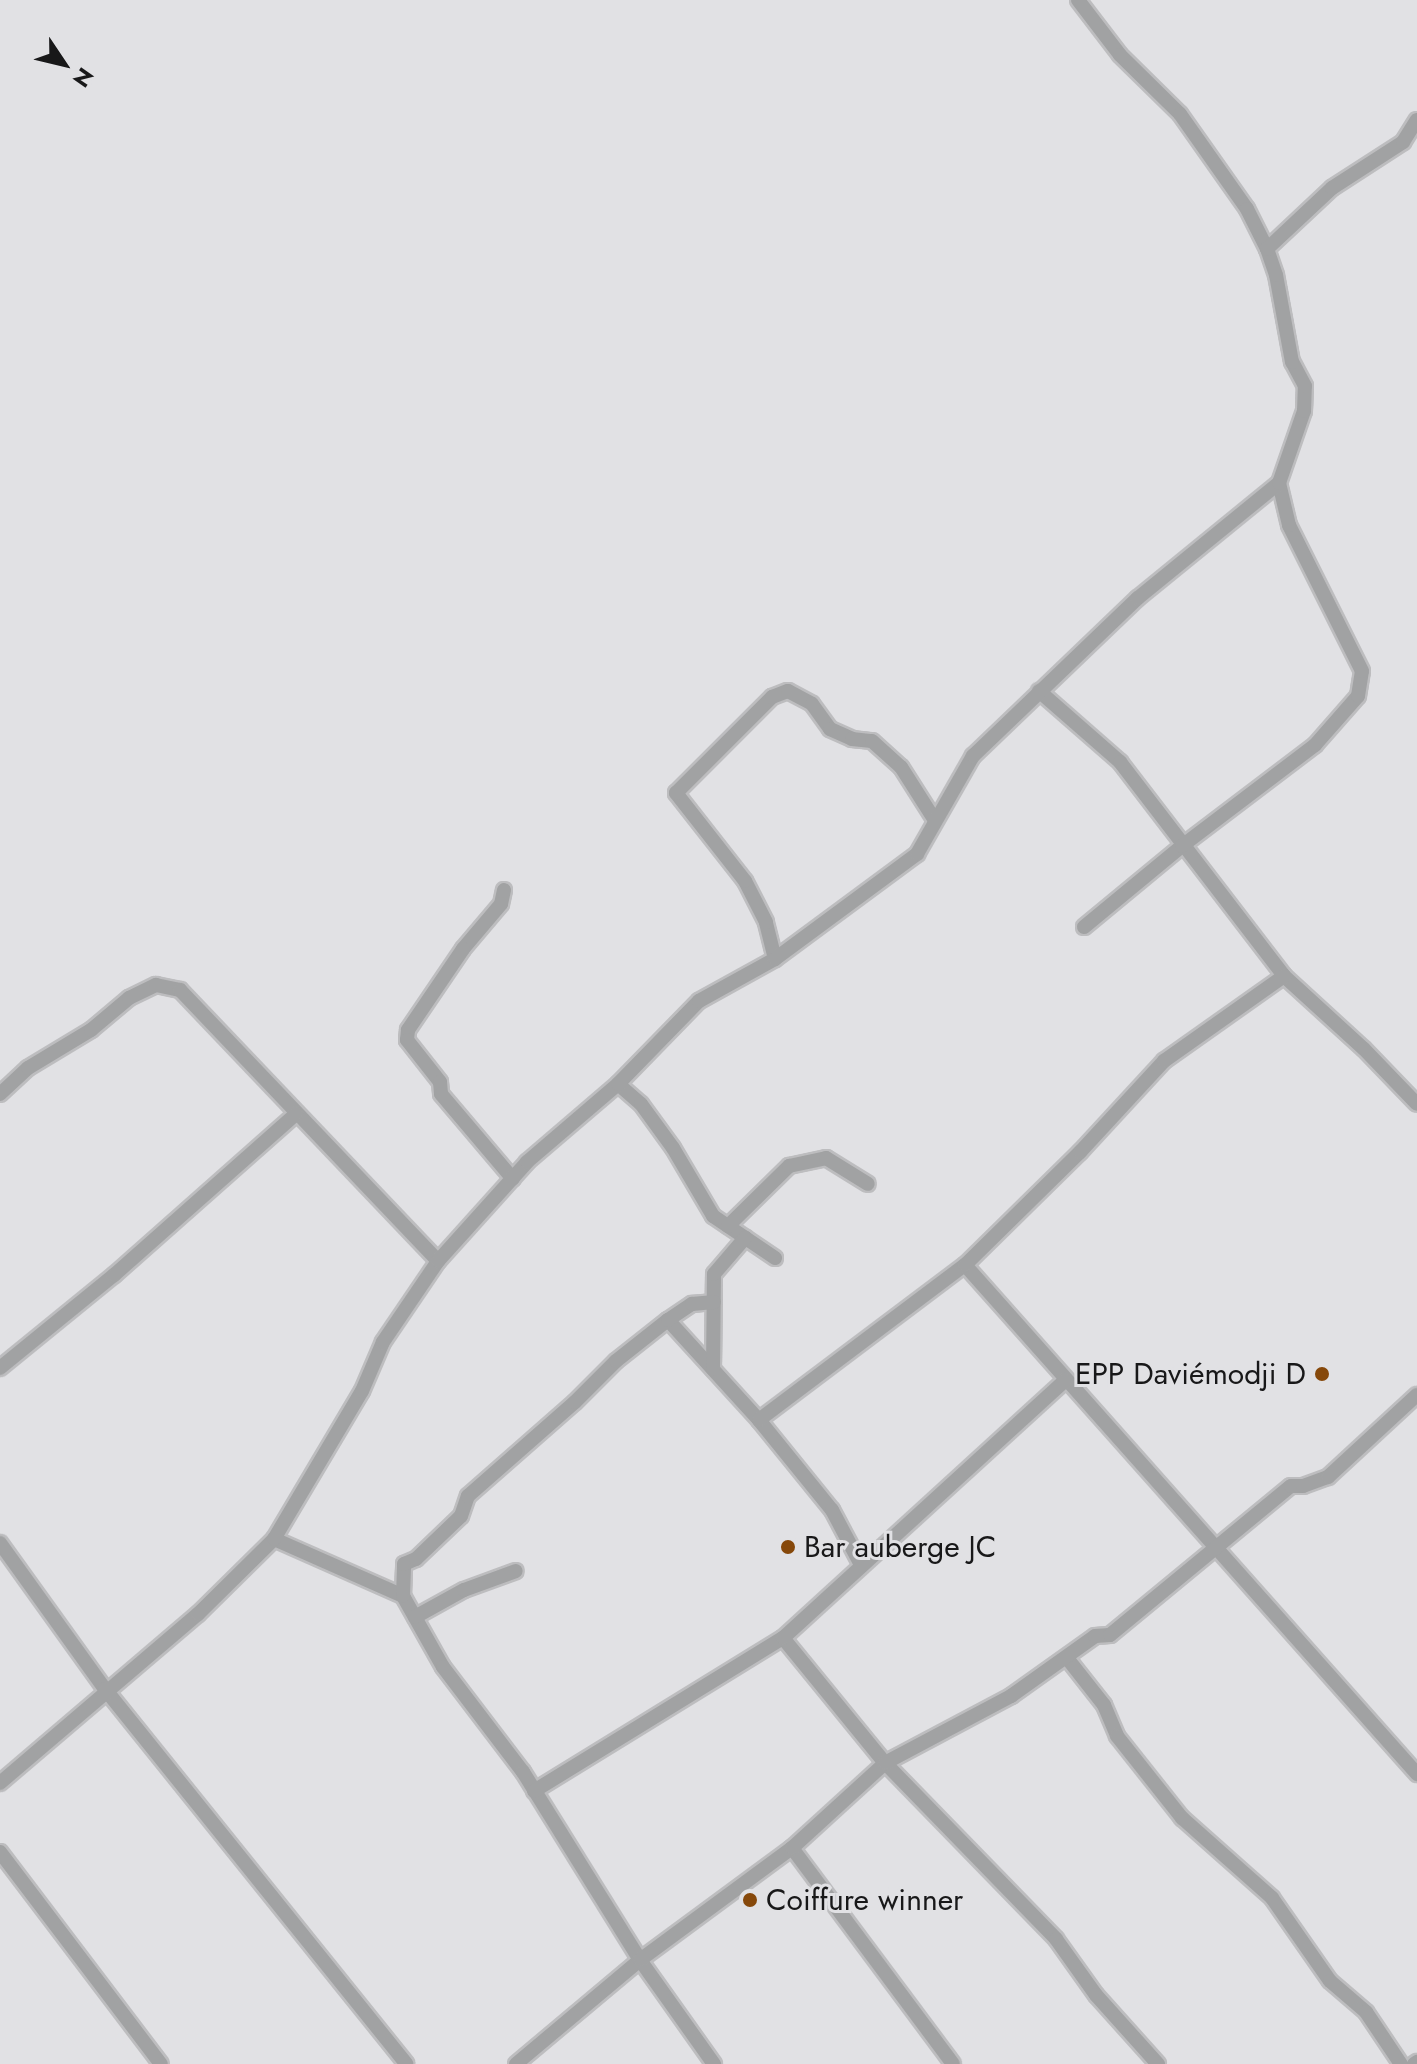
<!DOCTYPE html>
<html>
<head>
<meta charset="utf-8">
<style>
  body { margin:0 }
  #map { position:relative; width:1417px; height:2064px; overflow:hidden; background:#e1e1e4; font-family:Jost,sans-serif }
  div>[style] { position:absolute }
  .roads { filter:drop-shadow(2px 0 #bdbdbf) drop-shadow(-2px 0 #bdbdbf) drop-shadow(0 2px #bdbdbf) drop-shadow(0 -2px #bdbdbf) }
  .minor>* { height:14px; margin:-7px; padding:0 7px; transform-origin:7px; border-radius:7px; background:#a1a2a3 }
  .dots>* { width:22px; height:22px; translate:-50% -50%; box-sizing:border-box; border:4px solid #e1e1e4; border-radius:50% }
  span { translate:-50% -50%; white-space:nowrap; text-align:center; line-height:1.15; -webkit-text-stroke:6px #e1e1e4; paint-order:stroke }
  .poi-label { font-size:30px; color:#181819 }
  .right { translate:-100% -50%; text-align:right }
  .left { translate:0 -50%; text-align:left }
  .north { position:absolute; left:24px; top:24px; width:80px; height:80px; -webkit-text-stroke:6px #e1e1e4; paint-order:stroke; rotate:125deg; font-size:22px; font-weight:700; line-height:32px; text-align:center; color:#181819 }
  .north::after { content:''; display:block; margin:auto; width:28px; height:36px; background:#181819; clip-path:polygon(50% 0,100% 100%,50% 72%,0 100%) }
</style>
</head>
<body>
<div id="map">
  <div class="roads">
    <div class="minor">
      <div style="left:1078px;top:0;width:69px;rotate:52.6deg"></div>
      <div style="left:1120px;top:55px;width:84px;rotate:44.5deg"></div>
      <div style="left:1180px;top:114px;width:116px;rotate:54.8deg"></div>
      <div style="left:1247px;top:209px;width:45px;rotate:63.4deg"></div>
      <div style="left:1039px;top:691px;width:108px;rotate:41.2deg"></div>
      <div style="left:1120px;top:762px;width:270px;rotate:52.5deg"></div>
      <div style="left:1284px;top:976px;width:108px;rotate:42.4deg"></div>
      <div style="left:1364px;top:1049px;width:76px;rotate:46.1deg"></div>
      <div style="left:504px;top:890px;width:14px;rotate:102deg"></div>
      <div style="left:501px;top:904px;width:59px;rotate:130.2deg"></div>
      <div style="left:463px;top:949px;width:98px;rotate:124.2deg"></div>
      <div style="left:408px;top:1030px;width:10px;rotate:96deg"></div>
      <div style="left:407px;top:1040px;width:53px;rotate:51.8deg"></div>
      <div style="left:440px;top:1082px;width:12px;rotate:85deg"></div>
      <div style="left:441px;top:1094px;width:111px;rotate:49.7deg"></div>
      <div style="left:1084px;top:927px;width:127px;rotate:-39.6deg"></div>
      <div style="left:1182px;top:846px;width:167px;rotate:-37.2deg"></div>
      <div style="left:1315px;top:745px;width:65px;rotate:-48.7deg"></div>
      <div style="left:1358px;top:696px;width:25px;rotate:-81deg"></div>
      <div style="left:1362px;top:671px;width:163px;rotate:-116.6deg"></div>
      <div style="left:1289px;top:525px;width:43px;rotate:-103.4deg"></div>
      <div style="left:775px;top:959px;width:38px;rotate:-104deg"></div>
      <div style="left:766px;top:922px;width:46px;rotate:-117.1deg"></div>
      <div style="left:745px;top:881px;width:112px;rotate:-128.1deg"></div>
      <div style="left:676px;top:793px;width:136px;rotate:-45deg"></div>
      <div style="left:772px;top:697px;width:17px;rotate:-21deg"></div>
      <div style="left:788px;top:691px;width:27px;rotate:28deg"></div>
      <div style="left:812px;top:704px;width:31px;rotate:54deg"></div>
      <div style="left:830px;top:729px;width:24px;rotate:24deg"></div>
      <div style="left:852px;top:739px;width:20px;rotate:6deg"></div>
      <div style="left:872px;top:741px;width:39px;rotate:42deg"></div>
      <div style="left:901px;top:767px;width:62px;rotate:57.6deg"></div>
      <div style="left:618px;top:1084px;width:30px;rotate:41deg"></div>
      <div style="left:641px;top:1104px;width:54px;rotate:54deg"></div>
      <div style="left:673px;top:1148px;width:79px;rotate:59.5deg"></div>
      <div style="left:713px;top:1216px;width:75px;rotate:34.1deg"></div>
      <div style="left:0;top:1094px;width:38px;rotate:-43deg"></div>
      <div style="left:28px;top:1068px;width:74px;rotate:-31.1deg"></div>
      <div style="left:91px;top:1030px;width:50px;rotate:-40.1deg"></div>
      <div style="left:129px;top:998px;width:30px;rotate:-26deg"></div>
      <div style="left:156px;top:985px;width:25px;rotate:12deg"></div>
      <div style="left:180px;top:990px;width:374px;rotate:46.4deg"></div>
      <div style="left:728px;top:1226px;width:86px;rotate:-44.5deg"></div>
      <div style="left:789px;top:1166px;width:38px;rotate:-12deg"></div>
      <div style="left:826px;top:1158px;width:49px;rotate:31.8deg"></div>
      <div style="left:965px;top:1265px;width:681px;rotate:48.39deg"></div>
      <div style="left:668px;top:1320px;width:135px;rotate:47.7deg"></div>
      <div style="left:759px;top:1420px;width:116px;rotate:51deg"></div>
      <div style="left:832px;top:1510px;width:62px;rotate:62.2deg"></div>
      <div style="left:0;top:1368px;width:147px;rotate:-39.2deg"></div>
      <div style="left:114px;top:1275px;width:243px;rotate:-41.5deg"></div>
      <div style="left:713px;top:1369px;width:95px;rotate:-89.4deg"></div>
      <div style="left:714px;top:1274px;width:48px;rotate:-49.3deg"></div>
      <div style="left:759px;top:1420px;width:258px;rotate:-37deg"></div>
      <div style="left:965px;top:1265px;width:161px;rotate:-44.5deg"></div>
      <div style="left:1080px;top:1152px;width:124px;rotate:-47.3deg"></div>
      <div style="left:1164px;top:1061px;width:147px;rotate:-35.3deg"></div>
      <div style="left:274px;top:1539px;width:141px;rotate:23.8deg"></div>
      <div style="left:403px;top:1596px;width:81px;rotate:60.6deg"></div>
      <div style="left:443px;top:1667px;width:132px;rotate:52.7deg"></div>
      <div style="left:523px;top:1772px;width:221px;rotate:58.1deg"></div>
      <div style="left:640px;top:1960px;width:128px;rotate:54.6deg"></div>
      <div style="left:0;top:1543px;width:180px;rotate:54.3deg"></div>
      <div style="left:105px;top:1689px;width:481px;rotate:51.2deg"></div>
      <div style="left:403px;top:1596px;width:32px;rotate:-88deg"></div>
      <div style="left:404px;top:1564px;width:13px;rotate:-23deg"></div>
      <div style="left:416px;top:1559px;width:62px;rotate:-43.7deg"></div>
      <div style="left:461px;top:1516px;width:21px;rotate:-71deg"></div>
      <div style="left:468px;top:1496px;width:142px;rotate:-41.3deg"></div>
      <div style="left:575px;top:1402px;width:58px;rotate:-45deg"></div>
      <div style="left:616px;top:1361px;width:66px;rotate:-38.3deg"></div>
      <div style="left:668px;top:1320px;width:29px;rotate:-34deg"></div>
      <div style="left:692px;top:1304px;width:22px;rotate:-5deg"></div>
      <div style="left:415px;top:1617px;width:56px;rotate:-28.9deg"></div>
      <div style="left:464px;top:1590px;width:55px;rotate:-20.1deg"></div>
      <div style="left:783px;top:1638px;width:161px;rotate:50.8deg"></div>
      <div style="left:885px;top:1763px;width:245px;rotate:45.8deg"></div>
      <div style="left:1056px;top:1939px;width:69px;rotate:54.5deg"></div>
      <div style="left:1096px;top:1995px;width:93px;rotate:48.1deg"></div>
      <div style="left:1067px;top:1658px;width:60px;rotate:51.8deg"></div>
      <div style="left:1104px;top:1705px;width:34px;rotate:67deg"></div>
      <div style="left:1117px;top:1736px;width:105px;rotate:51.6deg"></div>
      <div style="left:1182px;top:1818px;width:120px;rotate:41.6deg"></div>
      <div style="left:1272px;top:1898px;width:101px;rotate:55.1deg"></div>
      <div style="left:1330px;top:1981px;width:48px;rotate:40.7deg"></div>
      <div style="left:1366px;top:2012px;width:63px;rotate:56.1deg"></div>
      <div style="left:0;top:1783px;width:260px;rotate:-40.5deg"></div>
      <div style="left:198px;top:1614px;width:107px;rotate:-44.6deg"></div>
      <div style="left:274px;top:1539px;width:172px;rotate:-59.3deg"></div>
      <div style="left:362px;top:1391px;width:53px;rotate:-66.8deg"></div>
      <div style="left:383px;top:1342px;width:98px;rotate:-55.8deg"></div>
      <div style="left:438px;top:1261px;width:133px;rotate:-48deg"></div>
      <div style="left:527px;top:1162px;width:120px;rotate:-40.6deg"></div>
      <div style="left:618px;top:1084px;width:116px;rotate:-45.7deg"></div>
      <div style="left:699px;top:1001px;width:87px;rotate:-28.9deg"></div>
      <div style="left:775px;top:959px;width:177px;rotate:-36.5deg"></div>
      <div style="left:917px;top:854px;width:113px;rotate:-60.3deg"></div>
      <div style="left:973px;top:756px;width:228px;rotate:-43.8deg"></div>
      <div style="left:1138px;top:598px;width:182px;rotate:-39.2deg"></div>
      <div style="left:1279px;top:483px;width:76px;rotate:-70.9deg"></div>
      <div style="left:1304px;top:411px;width:25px;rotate:-88deg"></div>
      <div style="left:1305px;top:386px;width:27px;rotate:-118deg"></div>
      <div style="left:1292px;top:362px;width:88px;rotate:-100.4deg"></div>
      <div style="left:1276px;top:275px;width:28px;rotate:-109deg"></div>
      <div style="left:1267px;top:249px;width:89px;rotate:-43.2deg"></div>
      <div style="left:1332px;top:188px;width:85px;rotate:-32.9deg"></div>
      <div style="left:1403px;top:142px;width:26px;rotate:-58deg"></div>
      <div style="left:534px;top:1791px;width:292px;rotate:-31.6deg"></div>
      <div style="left:783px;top:1638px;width:383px;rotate:-42.4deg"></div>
      <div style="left:792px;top:1848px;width:269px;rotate:53.3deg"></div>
      <div style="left:0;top:1852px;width:266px;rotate:52.8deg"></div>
      <div style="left:516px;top:2064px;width:162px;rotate:-40deg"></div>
      <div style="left:640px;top:1960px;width:189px;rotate:-36.4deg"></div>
      <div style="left:792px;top:1848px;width:126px;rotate:-42.4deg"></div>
      <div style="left:885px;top:1763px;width:143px;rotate:-28deg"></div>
      <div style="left:1011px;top:1696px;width:103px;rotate:-35.5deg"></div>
      <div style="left:1095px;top:1636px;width:15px;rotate:-4deg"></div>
      <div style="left:1110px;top:1635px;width:234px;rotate:-39.5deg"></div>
      <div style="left:1291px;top:1486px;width:12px"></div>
      <div style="left:1303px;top:1486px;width:27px;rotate:-20deg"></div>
      <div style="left:1328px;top:1477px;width:121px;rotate:-42.7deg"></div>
      <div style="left:1414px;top:2064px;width:4px;rotate:-34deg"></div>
    </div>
  </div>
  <div class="dots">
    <div style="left:1322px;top:1374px;background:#86480a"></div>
    <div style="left:788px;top:1547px;background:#86480a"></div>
    <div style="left:750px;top:1900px;background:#86480a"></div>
  </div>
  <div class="poi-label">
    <span class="right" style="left:1306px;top:1374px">EPP Daviémodji D</span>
    <span class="left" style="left:804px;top:1547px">Bar auberge JC</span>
    <span class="left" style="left:766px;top:1900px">Coiffure winner</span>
  </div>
  <div class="north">N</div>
</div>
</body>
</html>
